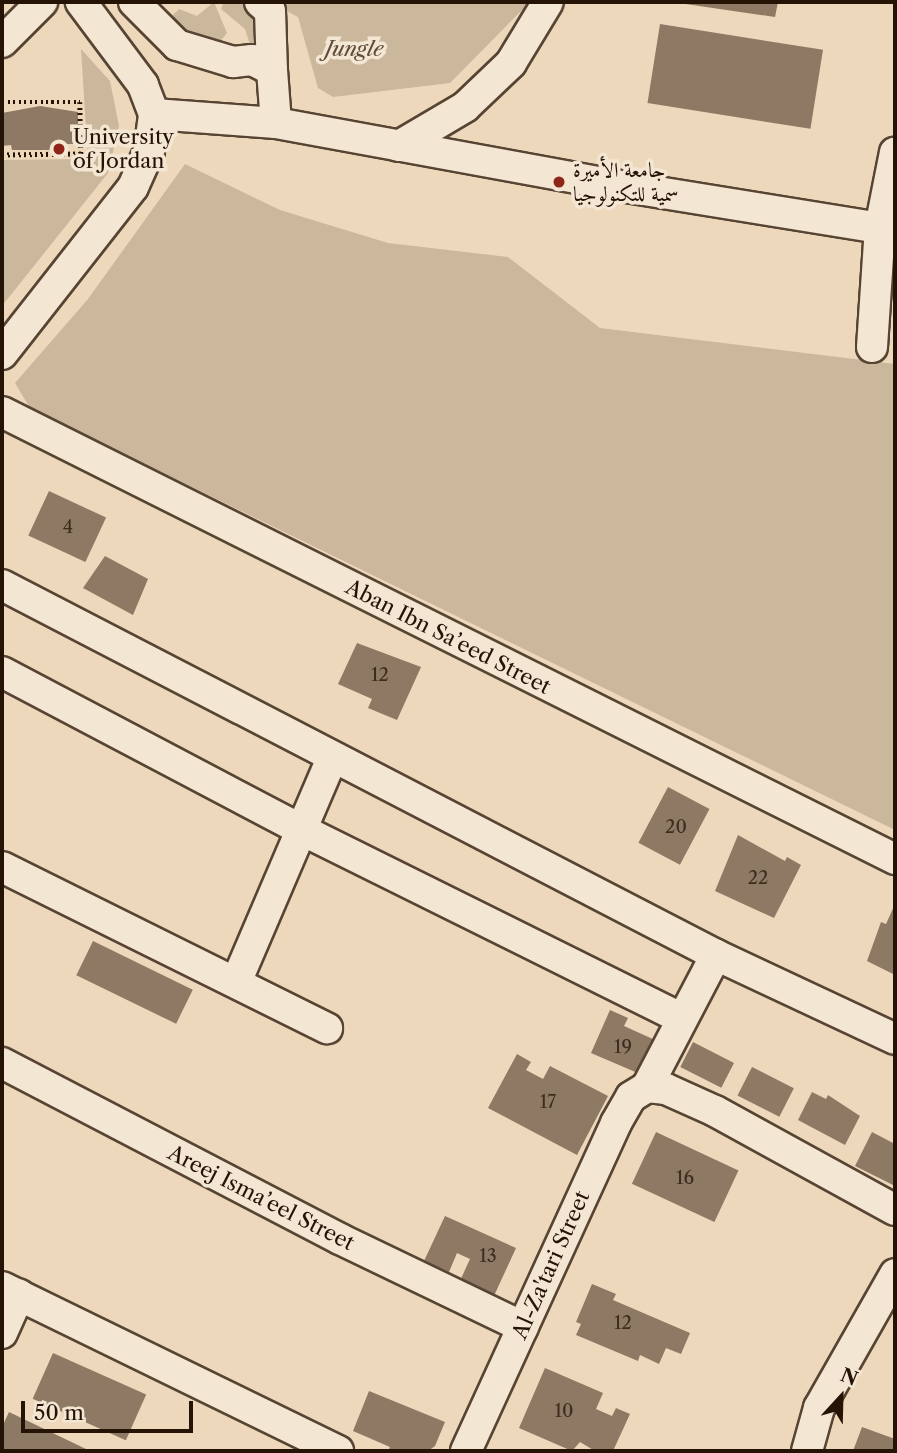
<!DOCTYPE html>
<html>
<head>
<meta charset="utf-8">
<style>
  body { margin:0 }
  #map { position:relative; width:897px; height:1453px; overflow:hidden; background:#edd8bb; font-family:"Libre Caslon Text",Amiri,serif }
  div>[style] { position:absolute }
  .green>* { inset:0; background:#cbb79c }
  .building>* { inset:0; background:#8d7964; transform-origin:0 0 }
  .path>* { height:4.5px; margin-top:-2.25px; transform-origin:0; background:repeating-linear-gradient(90deg,#251306 0 2px,transparent 0 5.5px) }
  .roads { filter:drop-shadow(2px 0 #574433) drop-shadow(-2px 0 #574433) drop-shadow(0 2px #574433) drop-shadow(0 -2px #574433) }
  .minor>* { height:30px; margin:-15px; padding:0 15px; transform-origin:15px; border-radius:15px; background:#f3e6d3 }
  .dots>* { width:19px; height:19px; translate:-50% -50%; box-sizing:border-box; border:4px solid #f3e6d3; border-radius:50% }
  span { translate:-50% -50%; white-space:nowrap; text-align:center; line-height:1.15; -webkit-text-stroke:7px #f3e6d3; paint-order:stroke }
  .number-label { font-size:18px; color:#3f2c1e }
  .number-label span { -webkit-text-stroke-width:0 }
  .park-label { font-size:21px; color:#5f4c3a; font-style:italic }
  .poi-label { font-size:21px; color:#251306 }
  .left { translate:0 -50%; text-align:left }
  .street-label { font-size:21px; color:#251306 }
  .frame { position:absolute; inset:0; border:4px solid #251306; pointer-events:none }
  .north { position:absolute; left:806px; top:1362px; width:70px; height:70px; -webkit-text-stroke:5px #f3e6d3; paint-order:stroke; rotate:22deg; font-size:19px; font-weight:700; line-height:28px; text-align:center; color:#251306 }
  .north::after { content:''; display:block; margin:auto; width:24px; height:32px; background:#251306; clip-path:polygon(50% 0,100% 100%,50% 72%,0 100%) }
  .scale { position:absolute; left:21px; top:1401px; width:172px; height:32px; box-sizing:border-box; border:4px solid #251306; border-top:0; padding-left:9px; font-size:21px; line-height:24px; white-space:nowrap; color:#251306; -webkit-text-stroke:5px #f3e6d3; paint-order:stroke }
</style>
</head>
<body>
<div id="map">
  <div class="green">
    <div style="clip-path:polygon(214px 2px,227px 33px,219px 43px,204px 35px,197px 41px,168px 20px,179px 9px,197px 16px)"></div>
    <div style="clip-path:polygon(224px 2px,262px 2px,269px 49px,251px 48px,245px 29px,221px 9px)"></div>
    <div style="clip-path:polygon(270px 2px,530px 2px,450px 83px,333px 97px,318px 88px,298px 17px)"></div>
    <div style="clip-path:polygon(81px 49px,110px 81px,119px 126px,108px 173px,2px 306px,2px 160px,88px 159px)"></div>
    <div style="clip-path:polygon(185px 164px,280px 210px,388px 243px,508px 257px,600px 328px,895px 364px,895px 830px,30px 408px,15px 383px,88px 299px)"></div>
  </div>
  <div class="building">
    <div style="clip-path:polygon(672px 2px,778px 2px,775px 17px)"></div>
    <div style="left:660px;top:24px;width:165px;height:80px;rotate:9deg"></div>
    <div style="clip-path:polygon(40px 106px,78px 112px,78px 144px,60px 144px,59px 150px,12px 150px,11px 145px,2px 146px,2px 113px)"></div>
    <div style="left:49px;top:491px;width:63px;height:49px;rotate:25deg"></div>
    <div style="clip-path:polygon(105px 556px,148px 579px,133px 615px,83px 588px)"></div>
    <div style="clip-path:polygon(357px 643px,421px 667px,397px 720px,368px 708px,372px 699px,338px 684px)"></div>
    <div style="left:668px;top:787px;width:47px;height:63px;rotate:28deg"></div>
    <div style="clip-path:polygon(738px 835px,785px 861px,787px 857px,801px 865px,774px 918px,715px 891px)"></div>
    <div style="clip-path:polygon(895px 904px,895px 975px,867px 961px,881px 922px,886px 924px)"></div>
    <div style="left:93px;top:941px;width:111px;height:38px;rotate:26deg"></div>
    <div style="clip-path:polygon(610px 1010px,628px 1018px,624px 1026px,655px 1040px,640px 1074px,591px 1053px)"></div>
    <div style="left:693px;top:1042px;width:46px;height:28px;rotate:27deg"></div>
    <div style="clip-path:polygon(517px 1054px,531px 1062px,526px 1070px,543px 1079px,550px 1066px,608px 1096px,577px 1155px,488px 1108px)"></div>
    <div style="left:752px;top:1067px;width:47px;height:32px;rotate:27deg"></div>
    <div style="clip-path:polygon(812px 1092px,826px 1099px,828px 1095px,860px 1116px,845px 1145px,798px 1120px)"></div>
    <div style="left:656px;top:1132px;width:91px;height:57px;rotate:25deg"></div>
    <div style="clip-path:polygon(872px 1132px,895px 1144px,895px 1186px,855px 1166px)"></div>
    <div style="clip-path:polygon(445px 1216px,516px 1248px,493px 1298px,459px 1283px,470px 1259px,457px 1253px,449px 1272px,424px 1261px)"></div>
    <div style="clip-path:polygon(592px 1284px,616px 1294px,613px 1300px,690px 1333px,681px 1354px,666px 1348px,659px 1364px,640px 1355px,638px 1361px,576px 1335px,581px 1324px,576px 1322px)"></div>
    <div style="left:53px;top:1353px;width:102px;height:50px;rotate:24deg"></div>
    <div style="clip-path:polygon(545px 1368px,603px 1393px,596px 1409px,612px 1416px,616px 1408px,630px 1414px,613px 1451px,595px 1451px,580px 1442px,572px 1451px,519px 1428px)"></div>
    <div style="clip-path:polygon(369px 1391px,445px 1422px,435px 1446px,428px 1451px,388px 1451px,390px 1447px,353px 1431px)"></div>
    <div style="clip-path:polygon(9px 1412px,86px 1449px,85px 1451px,2px 1451px,2px 1427px)"></div>
    <div style="clip-path:polygon(862px 1427px,895px 1439px,895px 1451px,853px 1451px)"></div>
  </div>
  <div class="path">
    <div style="left:2px;top:102px;width:78px"></div>
    <div style="left:80px;top:102px;width:52px;rotate:88.9deg"></div>
    <div style="left:81px;top:154px;width:79px;rotate:179.3deg"></div>
  </div>
  <div class="roads">
    <div class="minor">
      <div style="left:134px;top:2px;width:61px;rotate:45deg"></div>
      <div style="left:177px;top:45px;width:59px;rotate:16.9deg"></div>
      <div style="left:233px;top:62px;width:19px;rotate:-6deg"></div>
      <div style="left:252px;top:60px;width:22px;rotate:27deg"></div>
      <div style="left:272px;top:70px;width:53px;rotate:85.7deg"></div>
      <div style="left:260px;top:2px;width:13px;rotate:42deg"></div>
      <div style="left:270px;top:11px;width:59px;rotate:88.1deg"></div>
      <div style="left:2px;top:42px;width:57px;rotate:-45deg"></div>
      <div style="left:154px;top:114px;width:122px;rotate:4.2deg"></div>
      <div style="left:276px;top:123px;width:344px;rotate:10.4deg"></div>
      <div style="left:614px;top:185px;width:269px;rotate:9.2deg"></div>
      <div style="left:399px;top:146px;width:77px;rotate:-30.6deg"></div>
      <div style="left:465px;top:107px;width:64px;rotate:-43.7deg"></div>
      <div style="left:511px;top:63px;width:71px;rotate:-58.8deg"></div>
      <div style="left:872px;top:347px;width:119px;rotate:-86.2deg"></div>
      <div style="left:880px;top:228px;width:77px;rotate:-78.8deg"></div>
      <div style="left:2px;top:354px;width:212px;rotate:-51.9deg"></div>
      <div style="left:133px;top:187px;width:39px;rotate:-66deg"></div>
      <div style="left:149px;top:151px;width:37px;rotate:-82deg"></div>
      <div style="left:154px;top:114px;width:31px;rotate:-111deg"></div>
      <div style="left:143px;top:85px;width:104px;rotate:-126.8deg"></div>
      <div style="left:2px;top:412px;width:999px;rotate:26.59deg"></div>
      <div style="left:2px;top:585px;width:804px;rotate:27.39deg"></div>
      <div style="left:716px;top:955px;width:198px;rotate:25.1deg"></div>
      <div style="left:2px;top:672px;width:339px;rotate:27.8deg"></div>
      <div style="left:302px;top:830px;width:423px;rotate:26.4deg"></div>
      <div style="left:2px;top:867px;width:363px;rotate:26.4deg"></div>
      <div style="left:237px;top:980px;width:241px;rotate:-66.8deg"></div>
      <div style="left:2px;top:1063px;width:381px;rotate:27.5deg"></div>
      <div style="left:340px;top:1239px;width:203px;rotate:25.7deg"></div>
      <div style="left:647px;top:1087px;width:19px;rotate:6deg"></div>
      <div style="left:666px;top:1089px;width:54px;rotate:24.2deg"></div>
      <div style="left:715px;top:1111px;width:205px;rotate:28.8deg"></div>
      <div style="left:2px;top:1287px;width:374px;rotate:26deg"></div>
      <div style="left:2px;top:1333px;width:42px;rotate:-65.9deg"></div>
      <div style="left:466px;top:1451px;width:361px;rotate:-65.4deg"></div>
      <div style="left:616px;top:1123px;width:30px;rotate:-60deg"></div>
      <div style="left:631px;top:1097px;width:19px;rotate:-32deg"></div>
      <div style="left:647px;top:1087px;width:149px;rotate:-62.4deg"></div>
      <div style="left:807px;top:1451px;width:45px;rotate:-74.4deg"></div>
      <div style="left:819px;top:1408px;width:154px;rotate:-60.4deg"></div>
    </div>
  </div>
  <div class="dots">
    <div style="left:59px;top:149px;background:#8f2418"></div>
    <div style="left:559px;top:182px;background:#8f2418"></div>
  </div>
  <div class="number-label">
    <span style="left:68px;top:527px">4</span>
    <span style="left:380px;top:675px">12</span>
    <span style="left:676px;top:827px">20</span>
    <span style="left:758px;top:878px">22</span>
    <span style="left:623px;top:1047px">19</span>
    <span style="left:548px;top:1102px">17</span>
    <span style="left:685px;top:1178px">16</span>
    <span style="left:488px;top:1256px">13</span>
    <span style="left:623px;top:1323px">12</span>
    <span style="left:564px;top:1411px">10</span>
  </div>
  <div class="park-label">
    <span style="left:354px;top:49px">Jungle</span>
  </div>
  <div class="poi-label">
    <span class="left" style="left:73px;top:149px">University<br>of Jordan</span>
    <span class="left" style="left:573px;top:182px">جامعة الأميرة<br>سمية للتكنولوجيا</span>
  </div>
  <div class="street-label">
    <span style="left:448px;top:637px;rotate:27deg">Aban Ibn Sa’eed Street</span>
    <span style="left:261px;top:1198px;rotate:27deg">Areej Isma’eel Street</span>
    <span style="left:551px;top:1265px;rotate:-66deg">Al-Za'tari Street</span>
  </div>
  <div class="frame"></div>
  <div class="north">N</div>
  <div class="scale">50 m</div>
</div>
</body>
</html>
